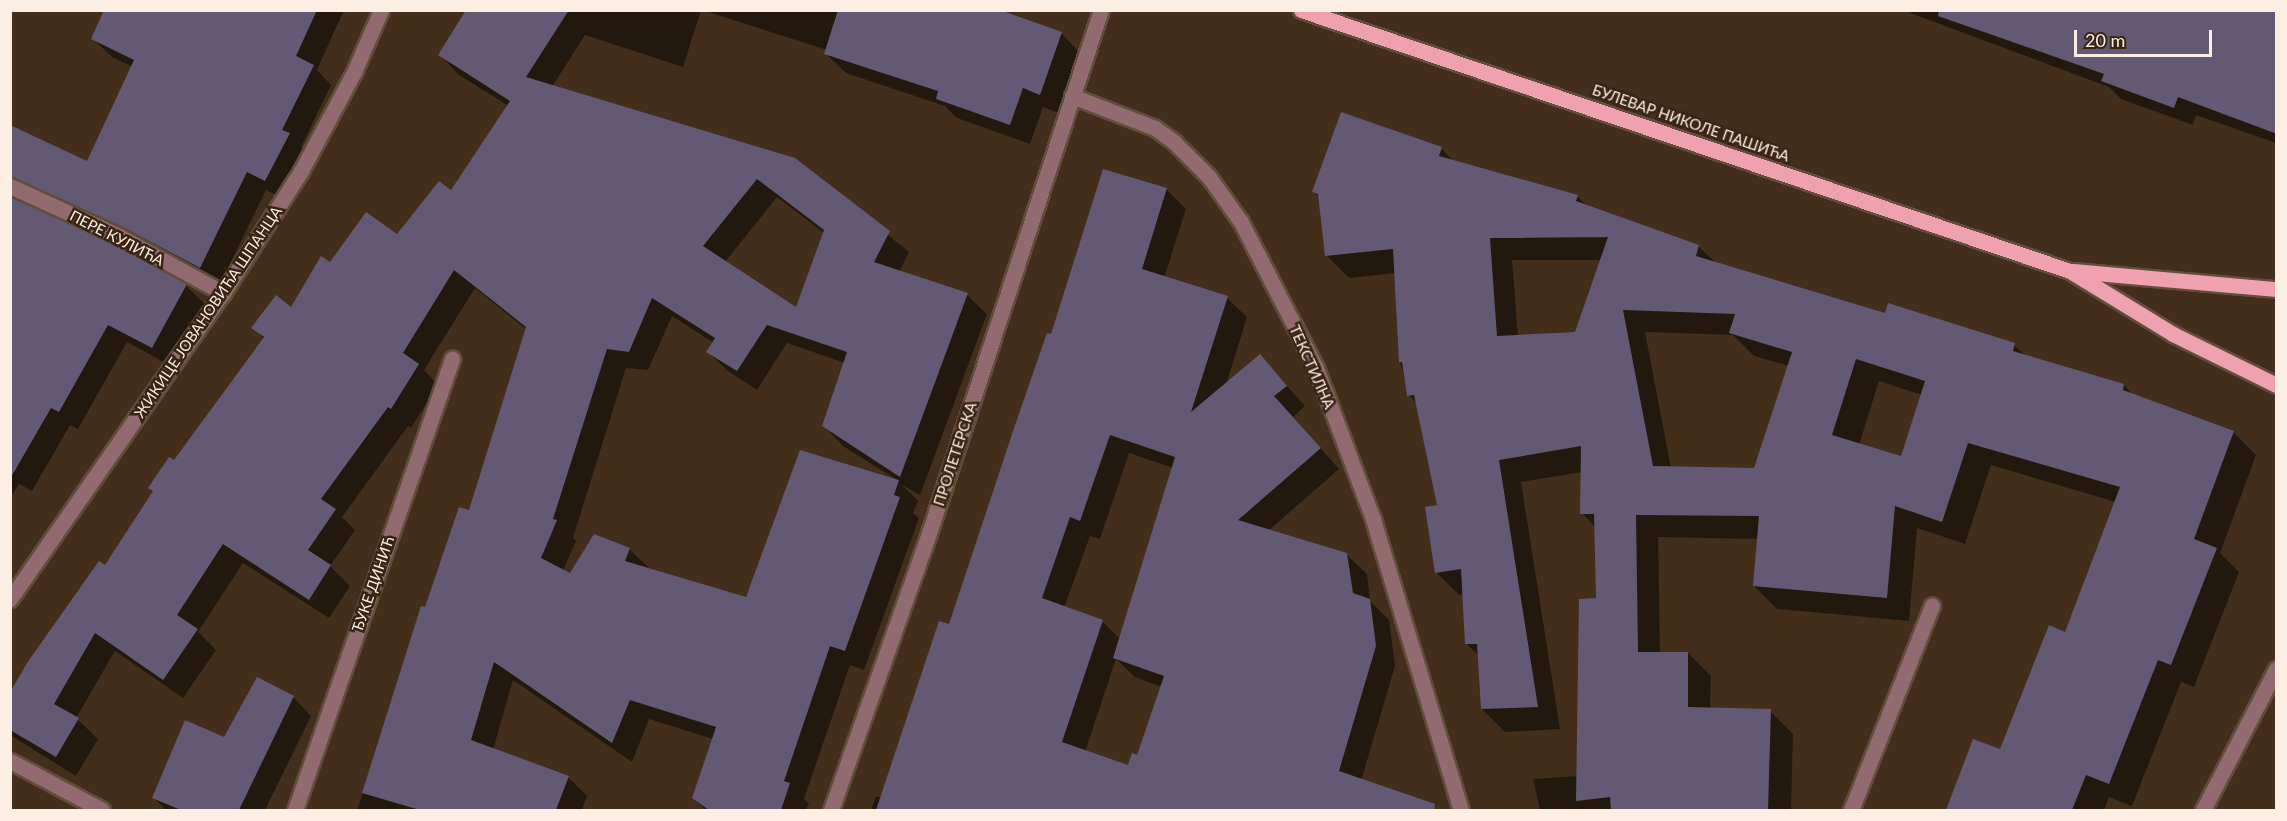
<!DOCTYPE html>
<html>
<head>
<meta charset="utf-8">
<style>
  body { margin:0 }
  #map { position:relative; width:2287px; height:821px; overflow:hidden; background:#432e1b; font-family:Lato,sans-serif }
  div>[style] { position:absolute }
  .shadow>* { inset:0; background:#0007 }
  .building>* { inset:0; background:#635974 }
  .roads { filter:drop-shadow(2px 0 #614d3b) drop-shadow(-2px 0 #614d3b) drop-shadow(0 2px #614d3b) drop-shadow(0 -2px #614d3b) }
  .minor>* { height:15px; margin:-7.5px; padding:0 7.5px; transform-origin:7.5px; border-radius:7.5px; background:#926b71 }
  .major>* { height:15px; margin:-7.5px; padding:0 7.5px; transform-origin:7.5px; border-radius:7.5px; background:#f0a1af }
  span { translate:-50% -50%; white-space:nowrap; text-align:center; line-height:1.15; -webkit-text-stroke:5px #382412; paint-order:stroke }
  .street-label { font-size:15px; color:#fceee3 }
  .frame { position:absolute; inset:0; border:12px solid #fceee3; pointer-events:none }
  .scale { position:absolute; left:2074px; top:30px; width:138px; height:27px; box-sizing:border-box; border:3px solid #fceee3; border-top:0; padding-left:8px; font-size:18px; line-height:21px; white-space:nowrap; color:#fceee3; -webkit-text-stroke:4px #382412; paint-order:stroke }
</style>
</head>
<body>
<div id="map">
  <div class="shadow">
    <div style="clip-path:polygon(106px 10px,344px 10px,317px 70px,331px 85px,301px 147px,307px 153px,284px 199px,266px 190px,219px 286px,34px 195px,19px 200px,186px 286px,205px 304px,171px 366px,127px 342px,78px 429px,70px 425px,32px 491px,19px 484px,10px 498px,10px 126px,88px 163px,133px 67px,112px 57px,93px 39px)"></div>
    <div style="clip-path:polygon(evenodd,468px 10px,701px 10px,683px 67px,585px 35px,552px 87px,794px 159px,909px 252px,899px 272px,967px 295px,987px 314px,920px 495px,902px 485px,918px 501px,913px 513px,919px 518px,864px 670px,850px 665px,804px 799px,809px 803px,806px 810px,706px 810px,693px 798px,713px 739px,649px 719px,632px 762px,513px 680px,493px 750px,568px 777px,587px 796px,582px 810px,357px 810px,426px 609px,470px 512px,527px 330px,475px 288px,424px 370px,438px 385px,411px 428px,408px 426px,342px 517px,355px 530px,330px 566px,350px 586px,329px 618px,243px 563px,198px 632px,216px 650px,183px 698px,115px 651px,76px 718px,98px 739px,76px 776px,10px 735px,10px 695px,105px 567px,174px 462px,264px 339px,253px 327px,291px 309px,331px 264px,397px 236px,451px 193px,509px 106px,459px 75px,440px 55px,468px 10px,777px 197px,824px 233px,797px 309px,725px 262px,777px 197px,468px 10px,672px 316px,714px 343px,708px 352px,728px 371px,757px 390px,787px 343px,845px 363px,824px 426px,843px 446px,897px 480px,747px 599px,649px 568px,629px 549px,570px 575px,563px 571px,576px 541px,573px 538px,626px 368px,648px 370px,672px 316px)"></div>
    <div style="clip-path:polygon(702px 10px,992px 10px,1061px 33px,1080px 53px,1059px 113px,1043px 107px,1030px 144px,957px 118px,945px 106px,846px 73px,826px 54px,827px 50px)"></div>
    <div style="clip-path:polygon(1902px 10px,2276px 10px,2276px 143px,2196px 115px,2193px 125px,2121px 99px,2109px 87px)"></div>
    <div style="clip-path:polygon(evenodd,1441px 148px,1454px 162px,1577px 196px,1588px 207px,1698px 246px,1716px 263px,1886px 315px,2014px 345px,2026px 356px,2124px 385px,2134px 396px,2233px 432px,2256px 455px,2220px 553px,2239px 572px,2194px 687px,2181px 682px,2132px 806px,2109px 797px,2104px 810px,1947px 810px,1974px 741px,2001px 751px,2065px 634px,2116px 502px,1991px 465px,1965px 544px,1917px 528px,1909px 621px,1777px 609px,1754px 586px,1758px 539px,1658px 537px,1660px 653px,1688px 653px,1711px 676px,1710px 709px,1770px 711px,1793px 734px,1791px 810px,1540px 810px,1533px 779px,1577px 776px,1597px 599px,1596px 528px,1582px 513px,1582px 472px,1521px 482px,1560px 729px,1505px 732px,1482px 709px,1480px 657px,1466px 643px,1464px 594px,1459px 595px,1436px 572px,1439px 506px,1417px 404px,1409px 395px,1400px 362px,1396px 273px,1349px 278px,1326px 255px,1320px 198px,1314px 192px,1441px 148px,1512px 260px,1602px 260px,1576px 334px,1518px 337px,1512px 260px,1441px 148px,1645px 332px,1733px 335px,1754px 356px,1789px 366px,1755px 469px,1671px 468px,1645px 332px,1441px 148px,1879px 381px,1922px 395px,1902px 458px,1859px 445px,1879px 381px)"></div>
    <div style="clip-path:polygon(evenodd,1166px 189px,1186px 209px,1164px 278px,1227px 298px,1247px 317px,1226px 385px,1260px 356px,1305px 406px,1293px 417px,1339px 469px,1268px 531px,1346px 554px,1367px 574px,1370px 601px,1389px 620px,1395px 666px,1361px 781px,1390px 791px,1410px 810px,871px 810px,876px 796px,882px 798px,950px 626px,1052px 336px,1166px 189px,1129px 453px,1173px 468px,1121px 640px,1102px 621px,1064px 608px,1090px 536px,1100px 539px,1129px 453px,1166px 189px,1116px 659px,1135px 677px,1162px 687px,1138px 757px,1129px 767px,1085px 752px,1116px 659px)"></div>
    <div style="clip-path:polygon(293px 697px,311px 716px,265px 810px,166px 810px,154px 798px,225px 739px)"></div>
  </div>
  <div class="building">
    <div style="clip-path:polygon(104px 10px,317px 10px,296px 56px,314px 65px,282px 130px,290px 133px,265px 181px,247px 172px,200px 268px,123px 227px,10px 176px,10px 125px,87px 161px,134px 60px,91px 39px)"></div>
    <div style="clip-path:polygon(evenodd,466px 10px,569px 10px,526px 77px,795px 158px,890px 231px,874px 262px,968px 293px,900px 477px,822px 426px,847px 352px,767px 325px,737px 371px,706px 352px,715px 338px,652px 298px,629px 352px,607px 349px,553px 519px,557px 520px,541px 558px,570px 573px,594px 534px,630px 548px,625px 561px,746px 597px,800px 450px,899px 480px,894px 495px,900px 497px,845px 651px,830px 646px,784px 781px,790px 783px,781px 810px,709px 810px,692px 798px,716px 727px,630px 700px,612px 743px,494px 662px,471px 740px,569px 776px,556px 810px,420px 810px,362px 793px,421px 606px,425px 607px,459px 507px,469px 510px,526px 327px,454px 270px,403px 353px,419px 364px,391px 409px,388px 407px,321px 499px,336px 509px,308px 550px,331px 565px,309px 600px,223px 544px,177px 615px,198px 629px,163px 680px,95px 633px,54px 704px,79px 718px,56px 757px,10px 730px,10px 692px,29px 660px,99px 561px,105px 565px,153px 491px,148px 488px,169px 457px,174px 460px,264px 337px,251px 328px,276px 295px,291px 307px,321px 256px,330px 262px,366px 212px,397px 234px,439px 181px,451px 190px,510px 101px,438px 55px,466px 10px,757px 179px,824px 230px,796px 307px,703px 246px,757px 179px)"></div>
    <div style="clip-path:polygon(838px 10px,1000px 10px,1062px 32px,1040px 95px,1023px 88px,1010px 125px,936px 99px,938px 91px,824px 54px)"></div>
    <div style="clip-path:polygon(1939px 10px,2277px 10px,2277px 134px,2178px 97px,2174px 108px,2101px 81px,2104px 74px,1938px 16px)"></div>
    <div style="clip-path:polygon(evenodd,1341px 112px,1442px 147px,1439px 156px,1578px 195px,1576px 201px,1699px 245px,1696px 256px,1885px 313px,1888px 303px,2015px 343px,2013px 351px,2124px 384px,2123px 390px,2234px 431px,2194px 539px,2217px 548px,2171px 665px,2158px 660px,2109px 784px,2086px 775px,2072px 810px,1946px 810px,1973px 739px,2000px 749px,2049px 625px,2065px 632px,2120px 487px,1968px 443px,1942px 522px,1895px 506px,1887px 598px,1753px 586px,1759px 516px,1636px 515px,1638px 652px,1688px 652px,1688px 707px,1771px 709px,1768px 810px,1611px 810px,1610px 797px,1576px 801px,1579px 599px,1596px 598px,1594px 514px,1580px 514px,1581px 446px,1499px 460px,1538px 707px,1481px 709px,1477px 644px,1465px 644px,1461px 569px,1435px 573px,1425px 507px,1437px 505px,1414px 395px,1407px 396px,1402px 362px,1399px 362px,1393px 249px,1325px 256px,1318px 194px,1312px 192px,1341px 112px,1608px 237px,1575px 332px,1497px 336px,1490px 238px,1608px 237px,1341px 112px,1623px 310px,1735px 314px,1729px 333px,1792px 352px,1754px 468px,1653px 466px,1623px 310px,1341px 112px,1856px 359px,1925px 381px,1901px 456px,1832px 435px,1856px 359px)"></div>
    <div style="clip-path:polygon(evenodd,1103px 169px,1167px 188px,1142px 269px,1228px 296px,1191px 412px,1260px 354px,1287px 386px,1274px 396px,1321px 448px,1238px 520px,1347px 553px,1353px 593px,1370px 599px,1376px 646px,1339px 771px,1435px 804px,1434px 810px,876px 810px,939px 621px,949px 624px,1013px 431px,1047px 333px,1051px 334px,1103px 169px,1110px 435px,1175px 457px,1113px 658px,1164px 676px,1137px 755px,1132px 753px,1128px 765px,1062px 742px,1103px 620px,1042px 598px,1070px 517px,1080px 521px,1110px 435px)"></div>
    <div style="clip-path:polygon(10px 197px,115px 245px,187px 284px,152px 348px,108px 325px,59px 412px,51px 408px,10px 479px)"></div>
    <div style="clip-path:polygon(257px 677px,294px 696px,239px 810px,181px 810px,152px 798px,185px 720px,224px 737px)"></div>
  </div>
  <div class="roads">
    <div class="minor">
      <div style="left:1072px;top:96px;width:89px;rotate:21.1deg"></div>
      <div style="left:1155px;top:128px;width:24px;rotate:36deg"></div>
      <div style="left:1174px;top:142px;width:49px;rotate:45deg"></div>
      <div style="left:1209px;top:177px;width:55px;rotate:54.6deg"></div>
      <div style="left:1241px;top:222px;width:164px;rotate:62.8deg"></div>
      <div style="left:1316px;top:368px;width:161px;rotate:69.3deg"></div>
      <div style="left:1373px;top:519px;width:304px;rotate:73.2deg"></div>
      <div style="left:10px;top:186px;width:120px;rotate:24.6deg"></div>
      <div style="left:119px;top:236px;width:119px;rotate:28.7deg"></div>
      <div style="left:10px;top:599px;width:373px;rotate:-55.2deg"></div>
      <div style="left:223px;top:293px;width:145px;rotate:-57.4deg"></div>
      <div style="left:301px;top:171px;width:112px;rotate:-61.8deg"></div>
      <div style="left:354px;top:72px;width:68px;rotate:-66.5deg"></div>
      <div style="left:10px;top:761px;width:104px;rotate:28deg"></div>
      <div style="left:295px;top:810px;width:478px;rotate:-70.8deg"></div>
      <div style="left:831px;top:810px;width:294px;rotate:-70.5deg"></div>
      <div style="left:929px;top:533px;width:551px;rotate:-71.8deg"></div>
      <div style="left:1851px;top:810px;width:220px;rotate:-68.4deg"></div>
      <div style="left:2203px;top:810px;width:159px;rotate:-62.6deg"></div>
    </div>
    <div class="major">
      <div style="left:1301px;top:10px;width:812px;rotate:18.75deg"></div>
      <div style="left:2070px;top:271px;width:121px;rotate:31.5deg"></div>
      <div style="left:2173px;top:334px;width:115px;rotate:26.3deg"></div>
      <div style="left:2073px;top:271px;width:204px;rotate:5.1deg"></div>
    </div>
  </div>
  <div class="street-label">
    <span style="left:1691px;top:123px;rotate:19deg">БУЛЕВАР НИКОЛЕ ПАШИЋА</span>
    <span style="left:117px;top:238px;rotate:27deg">ПЕРЕ КУЛИЋА</span>
    <span style="left:208px;top:312px;rotate:-56deg">ЖИКИЦЕ ЈОВАНОВИЋА ШПАНЦА</span>
    <span style="left:1312px;top:367px;rotate:66deg">ТЕКСТИЛНА</span>
    <span style="left:955px;top:454px;rotate:-72deg">ПРОЛЕТЕРСКА</span>
    <span style="left:373px;top:584px;rotate:-71deg">ЂУКЕ ДИНИЋ</span>
  </div>
  <div class="frame"></div>
  <div class="scale">20 m</div>
</div>
</body>
</html>
